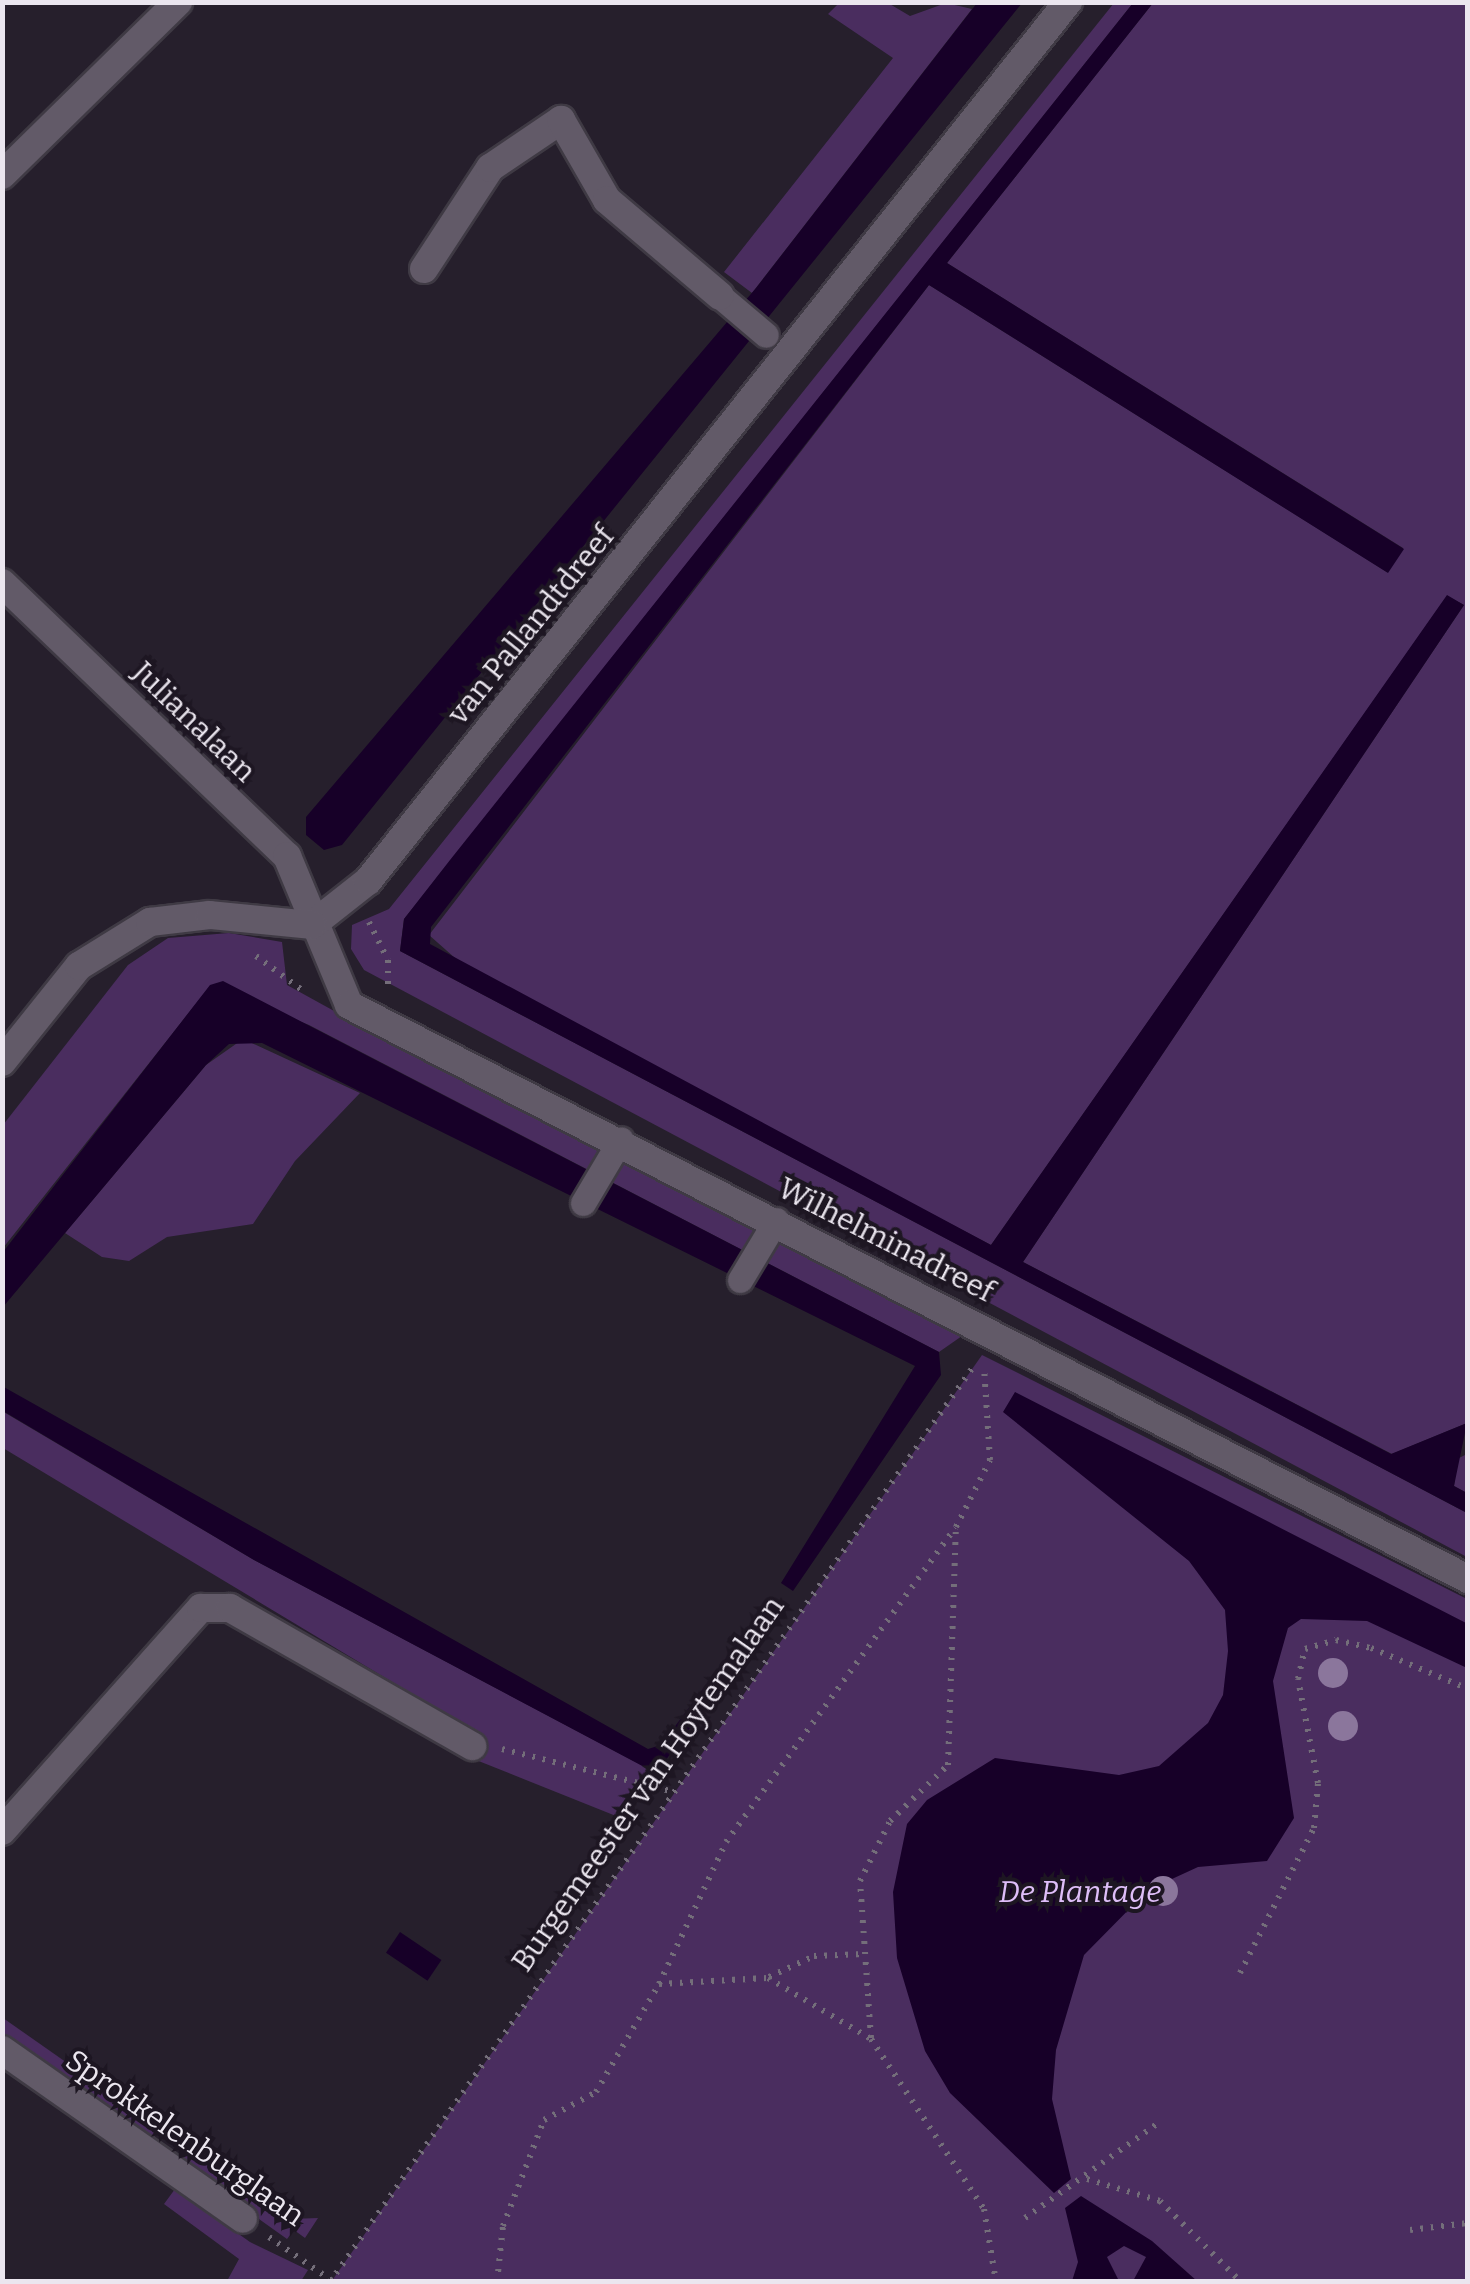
<!DOCTYPE html>
<html>
<head>
<meta charset="utf-8">
<style>
  body { margin:0 }
  #map { position:relative; width:1470px; height:2284px; overflow:hidden; background:#261f2c; font-family:Bitter,serif }
  div>[style] { position:absolute }
  .green>* { inset:0; background:#4a2d5f; transform-origin:0 0 }
  .water>* { inset:0; background:#170028; transform-origin:0 0 }
  .path>* { height:6px; margin-top:-3px; transform-origin:0; background:repeating-linear-gradient(90deg,#746e7a 0 2.5px,transparent 0 10.5px) }
  .roads { filter:drop-shadow(2px 0 #3f3a44) drop-shadow(-2px 0 #3f3a44) drop-shadow(0 2px #3f3a44) drop-shadow(0 -2px #3f3a44) }
  .service>* { height:25px; margin:-12.5px; padding:0 12.5px; transform-origin:12.5px; border-radius:12.5px; background:#625a68 }
  .minor>* { height:28px; margin:-14px; padding:0 14px; transform-origin:14px; border-radius:14px; background:#625a68 }
  .trees>* { width:30px; height:30px; margin:-15px; border-radius:50%; background:#8b769c }
  span { translate:-50% -50%; white-space:nowrap; text-align:center; line-height:1.15; -webkit-text-stroke:8px #1d1622; paint-order:stroke }
  .street-label { font-size:30px; color:#ebe6ef }
  .park-label { font-size:30px; color:#debef8; font-style:italic }
  .frame { position:absolute; inset:0; border:5px solid #ebe6ef; pointer-events:none }
</style>
</head>
<body>
<div id="map">
  <div class="green">
    <div style="clip-path:polygon(840px 2px,888px 3px,910px 16px,946px 3px,972px 9px,752px 293px,724px 272px,893px 58px,828px 14px)"></div>
    <div style="clip-path:polygon(1114px 3px,1133px 3px,404px 919px,400px 951px,1467px 1513px,1467px 1557px,364px 970px,351px 949px,352px 925px,389px 909px)"></div>
    <div style="clip-path:polygon(1153px 3px,1467px 3px,1467px 1423px,1392px 1454px,1023px 1262px,1464px 605px,1447px 596px,991px 1245px,472px 973px,429px 935px,929px 285px,1387px 572px,1403px 548px,947px 263px)"></div>
    <div style="clip-path:polygon(229px 933px,282px 942px,287px 985px,345px 1017px,972px 1329px,939px 1352px,309px 1025px,210px 986px,3px 1248px,3px 1125px,128px 965px,168px 938px)"></div>
    <div style="clip-path:polygon(243px 1039px,360px 1093px,295px 1161px,253px 1224px,167px 1237px,129px 1261px,102px 1257px,65px 1233px,206px 1065px)"></div>
    <div style="clip-path:polygon(982px 1355px,1467px 1599px,1467px 2281px,331px 2282px)"></div>
    <div style="clip-path:polygon(2px 1411px,254px 1560px,649px 1769px,644px 1783px,616px 1816px,471px 1758px,477px 1733px,3px 1448px)"></div>
    <div style="clip-path:polygon(1467px 1454px,1467px 1493px,1454px 1486px,1457px 1459px)"></div>
    <div style="left:3px;top:2018px;width:192px;height:22px;rotate:35deg"></div>
    <div style="clip-path:polygon(186px 2148px,291px 2219px,318px 2218px,305px 2238px,294px 2230px,287px 2239px,177px 2161px)"></div>
    <div style="clip-path:polygon(175px 2189px,250px 2242px,308px 2270px,301px 2281px,227px 2281px,239px 2259px,164px 2204px)"></div>
  </div>
  <div class="water">
    <div style="clip-path:polygon(977px 3px,1022px 3px,342px 845px,324px 850px,306px 835px,306px 817px,756px 288px)"></div>
    <div style="clip-path:polygon(1133px 3px,1153px 3px,947px 263px,1404px 549px,1388px 573px,929px 285px,431px 927px,430px 944px,991px 1245px,1447px 595px,1464px 605px,1023px 1262px,1391px 1454px,1467px 1423px,1454px 1486px,1467px 1493px,1467px 1513px,400px 951px,404px 919px,450px 860px)"></div>
    <div style="clip-path:polygon(223px 981px,939px 1352px,941px 1375px,793px 1591px,781px 1583px,915px 1366px,262px 1043px,229px 1044px,206px 1065px,3px 1307px,3px 1252px,210px 985px)"></div>
    <div style="clip-path:polygon(2px 1386px,648px 1749px,661px 1745px,754px 1621px,766px 1629px,616px 1825px,648px 1769px,254px 1560px,3px 1411px)"></div>
    <div style="clip-path:polygon(1015px 1392px,1468px 1624px,1467px 1668px,1367px 1621px,1301px 1619px,1288px 1628px,1273px 1681px,1294px 1818px,1267px 1861px,1198px 1867px,1148px 1890px,1084px 1955px,1056px 2050px,1052px 2099px,1071px 2179px,1054px 2193px,950px 2093px,925px 2051px,897px 1958px,893px 1892px,907px 1824px,927px 1800px,995px 1758px,1119px 1775px,1159px 1766px,1208px 1723px,1223px 1695px,1228px 1651px,1225px 1610px,1189px 1561px,1003px 1412px)"></div>
    <div style="left:400px;top:1932px;width:50px;height:25px;rotate:34deg"></div>
    <div style="clip-path:polygon(1081px 2196px,1152px 2241px,1197px 2281px,1133px 2281px,1146px 2257px,1124px 2246px,1107px 2257px,1119px 2281px,1072px 2281px,1078px 2262px,1065px 2208px)"></div>
  </div>
  <div class="path">
    <div style="left:369px;top:922px;width:42px;rotate:63.4deg"></div>
    <div style="left:388px;top:960px;width:30px;rotate:90deg"></div>
    <div style="left:256px;top:956px;width:62px;rotate:36.5deg"></div>
    <div style="left:502px;top:1749px;width:173px;rotate:14deg"></div>
    <div style="left:1240px;top:1973px;width:163px;rotate:-63deg"></div>
    <div style="left:1314px;top:1828px;width:45px;rotate:-84.9deg"></div>
    <div style="left:1318px;top:1783px;width:106px;rotate:-100.9deg"></div>
    <div style="left:1298px;top:1679px;width:31px;rotate:-77deg"></div>
    <div style="left:1305px;top:1649px;width:32px;rotate:-16deg"></div>
    <div style="left:1336px;top:1640px;width:36px;rotate:13deg"></div>
    <div style="left:1371px;top:1648px;width:105px;rotate:22.9deg"></div>
    <div style="left:769px;top:1977px;width:50px;rotate:-25deg"></div>
    <div style="left:814px;top:1956px;width:50px;rotate:-2.3deg"></div>
    <div style="left:659px;top:1984px;width:157px;rotate:-64.7deg"></div>
    <div style="left:726px;top:1842px;width:389px;rotate:-53.9deg"></div>
    <div style="left:871px;top:2038px;width:157px;rotate:-94deg"></div>
    <div style="left:860px;top:1881px;width:67px;rotate:-63.4deg"></div>
    <div style="left:890px;top:1821px;width:81px;rotate:-44deg"></div>
    <div style="left:948px;top:1765px;width:238px;rotate:-88.1deg"></div>
    <div style="left:956px;top:1527px;width:75px;rotate:-63.1deg"></div>
    <div style="left:990px;top:1460px;width:94px;rotate:-93.7deg"></div>
    <div style="left:1087px;top:2179px;width:76px;rotate:16.8deg"></div>
    <div style="left:1160px;top:2201px;width:115px;rotate:45deg"></div>
    <div style="left:1025px;top:2218px;width:163px;rotate:-35.5deg"></div>
    <div style="left:1410px;top:2230px;width:58px;rotate:-6.9deg"></div>
    <div style="left:269px;top:2237px;width:77px;rotate:34.9deg"></div>
    <div style="left:330px;top:2282px;width:1123px;rotate:-54.9deg"></div>
    <div style="left:497px;top:2282px;width:56px;rotate:-83.9deg"></div>
    <div style="left:503px;top:2226px;width:114px;rotate:-68.9deg"></div>
    <div style="left:544px;top:2120px;width:59px;rotate:-28.3deg"></div>
    <div style="left:596px;top:2092px;width:125px;rotate:-59.7deg"></div>
    <div style="left:659px;top:1984px;width:109px;rotate:-3.2deg"></div>
    <div style="left:768px;top:1978px;width:120px;rotate:30.6deg"></div>
    <div style="left:871px;top:2039px;width:204px;rotate:56.4deg"></div>
    <div style="left:984px;top:2209px;width:74px;rotate:80.7deg"></div>
  </div>
  <div class="roads">
    <div class="service">
      <div style="left:720px;top:296px;width:60px;rotate:40.3deg"></div>
      <div style="left:583px;top:1203px;width:74px;rotate:-59.3deg"></div>
      <div style="left:740px;top:1280px;width:70px;rotate:-59deg"></div>
    </div>
    <div class="minor">
      <div style="left:2px;top:175px;width:247px;rotate:-44.5deg"></div>
      <div style="left:424px;top:269px;width:121px;rotate:-56.8deg"></div>
      <div style="left:490px;top:168px;width:86px;rotate:-34.1deg"></div>
      <div style="left:561px;top:120px;width:92px;rotate:60.1deg"></div>
      <div style="left:607px;top:200px;width:148px;rotate:40.3deg"></div>
      <div style="left:2px;top:583px;width:395px;rotate:43.8deg"></div>
      <div style="left:287px;top:856px;width:161px;rotate:67.4deg"></div>
      <div style="left:349px;top:1005px;width:1258px;rotate:27.16deg"></div>
      <div style="left:312px;top:925px;width:71px;rotate:-38.2deg"></div>
      <div style="left:368px;top:881px;width:1124px;rotate:-51.47deg"></div>
      <div style="left:2px;top:1062px;width:123px;rotate:-51.3deg"></div>
      <div style="left:79px;top:966px;width:84px;rotate:-31.8deg"></div>
      <div style="left:150px;top:922px;width:60px;rotate:-6.7deg"></div>
      <div style="left:210px;top:915px;width:102px;rotate:5.6deg"></div>
      <div style="left:2px;top:1831px;width:299px;rotate:-48.3deg"></div>
      <div style="left:201px;top:1608px;width:29px"></div>
      <div style="left:230px;top:1608px;width:279px;rotate:29.7deg"></div>
      <div style="left:2px;top:2050px;width:294px;rotate:35deg"></div>
    </div>
  </div>
  <div class="trees">
    <div style="left:1333px;top:1673px"></div>
    <div style="left:1343px;top:1726px"></div>
    <div style="left:1163px;top:1891px"></div>
  </div>
  <div class="street-label">
    <span style="left:531px;top:625px;rotate:-51deg">van Pallandtdreef</span>
    <span style="left:194px;top:722px;rotate:44deg">Julianalaan</span>
    <span style="left:886px;top:1240px;rotate:27deg">Wilhelminadreef</span>
    <span style="left:648px;top:1784px;rotate:-55deg">Burgemeester van Hoytemalaan</span>
    <span style="left:185px;top:2138px;rotate:35deg">Sprokkelenburglaan</span>
  </div>
  <div class="park-label">
    <span style="left:1080px;top:1892px">De Plantage</span>
  </div>
  <div class="frame"></div>
</div>
</body>
</html>
